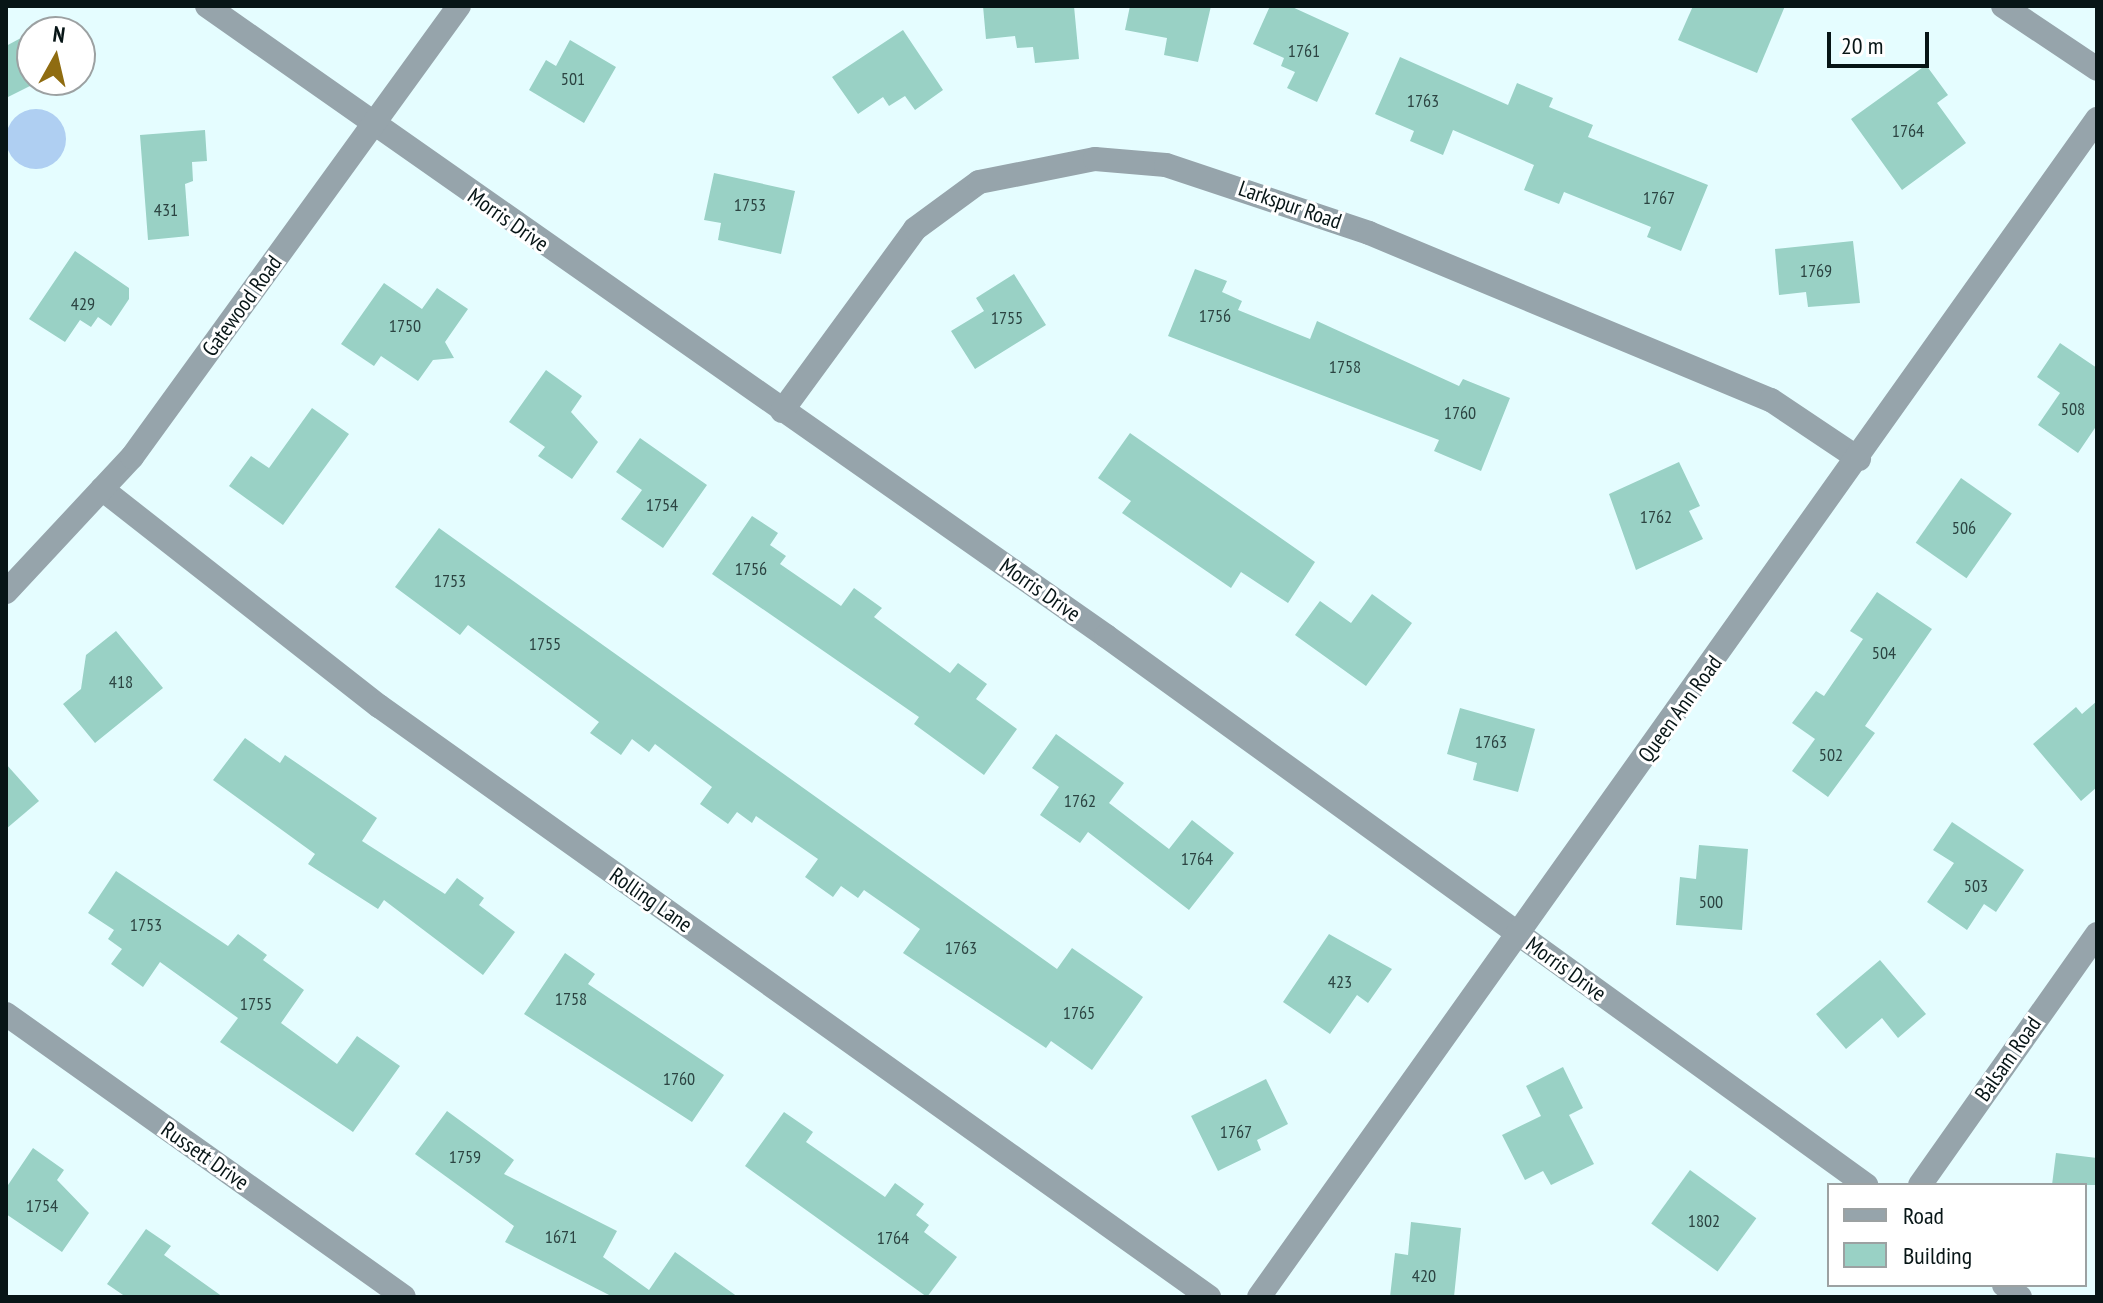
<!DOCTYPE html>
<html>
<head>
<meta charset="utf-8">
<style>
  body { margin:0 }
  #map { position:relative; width:2103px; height:1303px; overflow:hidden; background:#e5fdff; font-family:"PT Sans Narrow",sans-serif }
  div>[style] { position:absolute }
  .water>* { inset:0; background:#afcff2 }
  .round { border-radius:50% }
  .building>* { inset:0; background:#99d1c5; transform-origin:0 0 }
  .street>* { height:24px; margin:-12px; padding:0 12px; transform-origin:12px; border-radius:12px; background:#96a4ab }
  span { translate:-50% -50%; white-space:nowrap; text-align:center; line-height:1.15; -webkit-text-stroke:6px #fff; paint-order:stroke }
  .number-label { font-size:18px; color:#2c4442 }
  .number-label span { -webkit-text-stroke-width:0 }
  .street-label { font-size:22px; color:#071516 }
  .frame { position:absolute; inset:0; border:8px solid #071516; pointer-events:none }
  .legend { position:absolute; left:1827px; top:1183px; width:260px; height:104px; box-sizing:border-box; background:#fff; border:2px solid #9ca1a2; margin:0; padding:10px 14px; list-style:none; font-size:24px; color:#071516 }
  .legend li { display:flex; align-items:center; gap:16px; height:40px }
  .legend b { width:40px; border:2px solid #9ca1a2 }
  .north { position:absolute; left:16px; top:16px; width:80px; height:80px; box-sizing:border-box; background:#fff; border:2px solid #9ca1a2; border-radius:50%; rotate:8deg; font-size:22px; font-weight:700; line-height:32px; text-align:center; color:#071516 }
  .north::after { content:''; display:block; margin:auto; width:28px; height:36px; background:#8f6c11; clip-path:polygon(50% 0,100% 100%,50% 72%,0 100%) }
  .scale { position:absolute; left:1827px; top:32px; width:102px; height:36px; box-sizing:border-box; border:4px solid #071516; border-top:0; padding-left:10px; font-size:24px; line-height:28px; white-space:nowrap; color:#071516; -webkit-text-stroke:6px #fff; paint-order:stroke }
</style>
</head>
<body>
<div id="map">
  <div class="water">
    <div class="round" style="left:6px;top:109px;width:60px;height:60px"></div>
  </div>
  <div class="building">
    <div style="clip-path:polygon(983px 6px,1074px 6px,1079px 59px,1035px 63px,1033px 47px,1017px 48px,1015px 36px,986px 39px)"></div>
    <div style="clip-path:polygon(1130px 6px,1211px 6px,1198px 62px,1164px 55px,1167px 38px,1125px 30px)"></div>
    <div style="clip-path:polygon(1270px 6px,1290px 6px,1349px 33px,1317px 102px,1287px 88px,1295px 72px,1281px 66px,1284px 58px,1253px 44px)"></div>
    <div style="clip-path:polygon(1693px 6px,1785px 6px,1757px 73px,1678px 40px)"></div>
    <div style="clip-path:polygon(903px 30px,943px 90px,915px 110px,905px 96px,889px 106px,883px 97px,858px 114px,832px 77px)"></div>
    <div style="clip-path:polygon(32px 32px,32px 80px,42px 80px,6px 98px,6px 46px)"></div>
    <div style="clip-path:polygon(570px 40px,616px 67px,584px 123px,529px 90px,546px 60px,556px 66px)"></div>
    <div style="clip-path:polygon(1400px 57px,1508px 105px,1517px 83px,1553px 98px,1549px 107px,1593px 125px,1588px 137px,1708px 185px,1681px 251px,1647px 237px,1651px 227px,1564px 192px,1559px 204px,1524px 190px,1534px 165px,1453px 130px,1443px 155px,1410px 141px,1414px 131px,1375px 114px)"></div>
    <div style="clip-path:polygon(1926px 65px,1948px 95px,1937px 103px,1966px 143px,1902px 190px,1851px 119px)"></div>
    <div style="clip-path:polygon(205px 130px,207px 161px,192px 162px,193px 181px,185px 184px,189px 236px,148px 240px,140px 135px)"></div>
    <div style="clip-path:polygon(714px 173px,795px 191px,781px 254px,718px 240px,721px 223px,704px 220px)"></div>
    <div style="clip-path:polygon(1853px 241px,1860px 303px,1808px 307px,1806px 292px,1779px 295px,1775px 249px)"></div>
    <div style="clip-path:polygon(75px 251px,129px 288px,129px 299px,111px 326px,98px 317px,91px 327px,80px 320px,65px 342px,29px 319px)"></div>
    <div style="clip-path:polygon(1195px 269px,1227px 281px,1222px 292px,1242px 301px,1238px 310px,1310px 339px,1317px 321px,1459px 386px,1463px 379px,1510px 398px,1481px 471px,1434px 451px,1439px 440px,1168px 336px)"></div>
    <div style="clip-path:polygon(1014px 274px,1046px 325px,975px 369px,951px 331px,984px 311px,976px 298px)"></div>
    <div style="clip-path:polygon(384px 283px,422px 309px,437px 288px,468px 309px,445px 342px,454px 358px,433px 360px,418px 381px,381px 356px,374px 366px,341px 344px)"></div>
    <div style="clip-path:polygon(2060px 343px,2097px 368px,2097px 425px,2078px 453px,2038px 425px,2060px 393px,2037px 377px)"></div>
    <div style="clip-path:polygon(546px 370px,582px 396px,571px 412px,598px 442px,572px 479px,538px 456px,545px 447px,509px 422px)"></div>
    <div style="clip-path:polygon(312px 408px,349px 434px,283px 525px,229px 486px,251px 456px,269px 468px)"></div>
    <div style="clip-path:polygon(1130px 433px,1315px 562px,1288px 603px,1241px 572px,1231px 588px,1122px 513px,1131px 501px,1098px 478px)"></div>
    <div style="clip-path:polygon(640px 438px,707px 485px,663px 548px,621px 519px,642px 490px,616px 472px)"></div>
    <div style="clip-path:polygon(1679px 462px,1700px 506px,1689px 511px,1703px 539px,1636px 570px,1609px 494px)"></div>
    <div style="left:1961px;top:478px;width:62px;height:79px;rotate:35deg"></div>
    <div style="clip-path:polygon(752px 516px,778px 533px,770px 545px,786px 556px,780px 564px,841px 606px,854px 588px,882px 608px,874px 617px,950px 673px,958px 663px,987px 684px,976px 699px,1017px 729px,984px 775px,914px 724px,919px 717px,712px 574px)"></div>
    <div style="clip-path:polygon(439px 528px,1057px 969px,1072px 948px,1143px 997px,1092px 1070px,1051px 1041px,1046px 1048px,903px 953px,920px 929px,864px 890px,858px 898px,841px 886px,833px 897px,805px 877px,818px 859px,756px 816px,752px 823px,737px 812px,728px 824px,700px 804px,712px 787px,655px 744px,649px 752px,632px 739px,621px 755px,590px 733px,599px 722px,468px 625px,460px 635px,395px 587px)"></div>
    <div style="clip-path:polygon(1877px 592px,1932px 629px,1865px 726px,1875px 733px,1828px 797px,1792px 771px,1815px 739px,1792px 723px,1816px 691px,1824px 696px,1863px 639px,1850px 631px)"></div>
    <div style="clip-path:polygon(1372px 594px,1412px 623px,1366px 686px,1295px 635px,1320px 601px,1351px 623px)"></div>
    <div style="clip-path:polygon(116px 631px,163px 688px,95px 743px,63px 704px,81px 689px,86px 655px)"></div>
    <div style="clip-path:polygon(2097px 701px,2097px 787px,2081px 801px,2033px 744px,2076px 707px,2082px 714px)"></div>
    <div style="clip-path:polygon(1460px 708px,1535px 729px,1518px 792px,1473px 780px,1477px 763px,1447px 754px)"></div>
    <div style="clip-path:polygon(1056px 734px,1124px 783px,1109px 803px,1169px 849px,1192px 820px,1234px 853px,1189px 910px,1088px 832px,1080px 843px,1040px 815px,1059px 787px,1032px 768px)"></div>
    <div style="clip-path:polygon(245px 738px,280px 763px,285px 755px,377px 818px,362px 841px,445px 894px,457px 878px,484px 898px,479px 905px,515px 932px,483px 975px,384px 900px,378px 909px,308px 864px,315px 854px,213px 780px)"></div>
    <div style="clip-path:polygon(6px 764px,39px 801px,6px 829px)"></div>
    <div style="clip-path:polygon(1952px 822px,2024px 870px,1996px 912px,1984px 904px,1967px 930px,1927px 902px,1954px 863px,1933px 850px)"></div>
    <div style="clip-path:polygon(1699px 845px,1748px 849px,1742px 930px,1676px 925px,1680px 877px,1696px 879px)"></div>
    <div style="clip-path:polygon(116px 871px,228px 946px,238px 934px,267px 955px,263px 960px,304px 990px,281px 1023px,337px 1064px,357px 1036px,400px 1066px,353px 1132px,220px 1042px,238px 1018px,160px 962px,143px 987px,111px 964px,122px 949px,108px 939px,114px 930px,88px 913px)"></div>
    <div style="clip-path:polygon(1329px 934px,1392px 969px,1368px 1003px,1357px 995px,1330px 1034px,1283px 1002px)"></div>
    <div style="clip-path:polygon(565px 953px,595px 974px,588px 984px,724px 1075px,692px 1122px,524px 1014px)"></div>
    <div style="clip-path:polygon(1880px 960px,1926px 1014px,1898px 1038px,1882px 1018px,1846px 1049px,1816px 1014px)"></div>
    <div style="clip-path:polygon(1563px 1067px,1583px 1108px,1569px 1115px,1594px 1164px,1551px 1185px,1543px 1171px,1525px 1180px,1502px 1135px,1541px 1116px,1526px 1086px)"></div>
    <div style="clip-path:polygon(1266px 1079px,1288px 1124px,1257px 1140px,1261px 1150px,1218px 1171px,1191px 1116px)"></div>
    <div style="clip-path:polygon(447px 1111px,514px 1160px,504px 1174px,617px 1231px,603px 1257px,649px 1290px,675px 1252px,738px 1297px,613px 1297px,505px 1242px,514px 1226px,415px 1154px)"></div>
    <div style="clip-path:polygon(784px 1112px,813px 1132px,806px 1142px,885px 1197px,895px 1183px,924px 1204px,916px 1215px,929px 1225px,924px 1232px,957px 1257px,927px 1297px,745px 1166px)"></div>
    <div style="clip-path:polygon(33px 1148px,64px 1170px,57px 1180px,89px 1213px,62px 1252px,6px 1214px,6px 1188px)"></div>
    <div style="clip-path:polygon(2056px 1153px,2097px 1158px,2097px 1185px,2052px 1185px)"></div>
    <div style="left:1690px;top:1170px;width:82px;height:66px;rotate:36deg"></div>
    <div style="clip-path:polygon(1411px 1222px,1461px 1228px,1454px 1297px,1390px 1297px,1395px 1253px,1408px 1255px)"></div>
    <div style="clip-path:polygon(146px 1229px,171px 1246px,164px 1255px,223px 1297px,126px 1297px,107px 1284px)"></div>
  </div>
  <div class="street">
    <div style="left:207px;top:6px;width:1098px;rotate:35.02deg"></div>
    <div style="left:1106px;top:636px;width:938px;rotate:35.84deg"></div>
    <div style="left:2003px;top:6px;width:113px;rotate:33.8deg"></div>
    <div style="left:782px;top:411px;width:225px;rotate:-53.8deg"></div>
    <div style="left:915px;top:229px;width:79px;rotate:-36.3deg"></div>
    <div style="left:979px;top:182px;width:118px;rotate:-11.2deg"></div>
    <div style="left:1095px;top:159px;width:71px;rotate:4.8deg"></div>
    <div style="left:1166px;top:165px;width:214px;rotate:18.5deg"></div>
    <div style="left:1369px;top:233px;width:435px;rotate:22.6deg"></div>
    <div style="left:1771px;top:400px;width:106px;rotate:33.8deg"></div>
    <div style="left:102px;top:489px;width:352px;rotate:38.1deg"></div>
    <div style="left:379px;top:706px;width:1019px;rotate:35.45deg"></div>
    <div style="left:6px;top:592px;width:185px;rotate:-47deg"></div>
    <div style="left:132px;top:457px;width:557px;rotate:-54.06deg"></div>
    <div style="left:6px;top:1014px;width:488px;rotate:35.4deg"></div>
    <div style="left:1920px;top:1185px;width:307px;rotate:-54.8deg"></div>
    <div style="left:2004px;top:1285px;width:20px;rotate:37deg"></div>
    <div style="left:1259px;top:1297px;width:1446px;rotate:-54.57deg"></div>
  </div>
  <div class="number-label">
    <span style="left:1304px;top:51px">1761</span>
    <span style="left:573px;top:79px">501</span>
    <span style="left:1423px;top:101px">1763</span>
    <span style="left:1908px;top:131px">1764</span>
    <span style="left:1659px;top:198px">1767</span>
    <span style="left:750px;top:205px">1753</span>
    <span style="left:166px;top:210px">431</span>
    <span style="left:1816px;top:271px">1769</span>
    <span style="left:83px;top:304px">429</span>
    <span style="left:1215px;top:316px">1756</span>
    <span style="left:1007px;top:318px">1755</span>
    <span style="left:405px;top:326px">1750</span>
    <span style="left:1345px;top:367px">1758</span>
    <span style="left:2073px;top:409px">508</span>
    <span style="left:1460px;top:413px">1760</span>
    <span style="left:662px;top:505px">1754</span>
    <span style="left:1656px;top:517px">1762</span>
    <span style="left:1964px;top:528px">506</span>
    <span style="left:751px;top:569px">1756</span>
    <span style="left:450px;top:581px">1753</span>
    <span style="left:545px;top:644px">1755</span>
    <span style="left:1884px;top:653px">504</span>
    <span style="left:121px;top:682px">418</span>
    <span style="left:1491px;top:742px">1763</span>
    <span style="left:1831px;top:755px">502</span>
    <span style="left:1080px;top:801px">1762</span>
    <span style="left:1197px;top:859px">1764</span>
    <span style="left:1976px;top:886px">503</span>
    <span style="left:1711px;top:902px">500</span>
    <span style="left:146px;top:925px">1753</span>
    <span style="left:961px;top:948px">1763</span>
    <span style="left:1340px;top:982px">423</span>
    <span style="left:571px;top:999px">1758</span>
    <span style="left:256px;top:1004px">1755</span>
    <span style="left:1079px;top:1013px">1765</span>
    <span style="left:679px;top:1079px">1760</span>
    <span style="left:1236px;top:1132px">1767</span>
    <span style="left:465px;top:1157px">1759</span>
    <span style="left:42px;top:1206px">1754</span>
    <span style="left:1704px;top:1221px">1802</span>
    <span style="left:561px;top:1237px">1671</span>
    <span style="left:893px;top:1238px">1764</span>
    <span style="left:1424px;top:1276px">420</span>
  </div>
  <div class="street-label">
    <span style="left:1290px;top:205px;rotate:19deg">Larkspur Road</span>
    <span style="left:508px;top:220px;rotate:35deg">Morris Drive</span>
    <span style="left:242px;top:306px;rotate:-54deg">Gatewood Road</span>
    <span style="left:1040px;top:590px;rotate:35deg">Morris Drive</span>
    <span style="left:1680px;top:709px;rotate:-54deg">Queen Ann Road</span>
    <span style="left:651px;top:900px;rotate:35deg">Rolling Lane</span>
    <span style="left:1566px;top:969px;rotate:36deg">Morris Drive</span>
    <span style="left:2008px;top:1059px;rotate:-55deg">Balsam Road</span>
    <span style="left:205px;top:1156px;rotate:35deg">Russett Drive</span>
  </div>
  <div class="frame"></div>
  <ul class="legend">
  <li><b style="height:10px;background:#96a4ab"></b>Road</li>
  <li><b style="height:22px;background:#99d1c5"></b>Building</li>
  </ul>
  <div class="north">N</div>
  <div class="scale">20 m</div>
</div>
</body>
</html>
